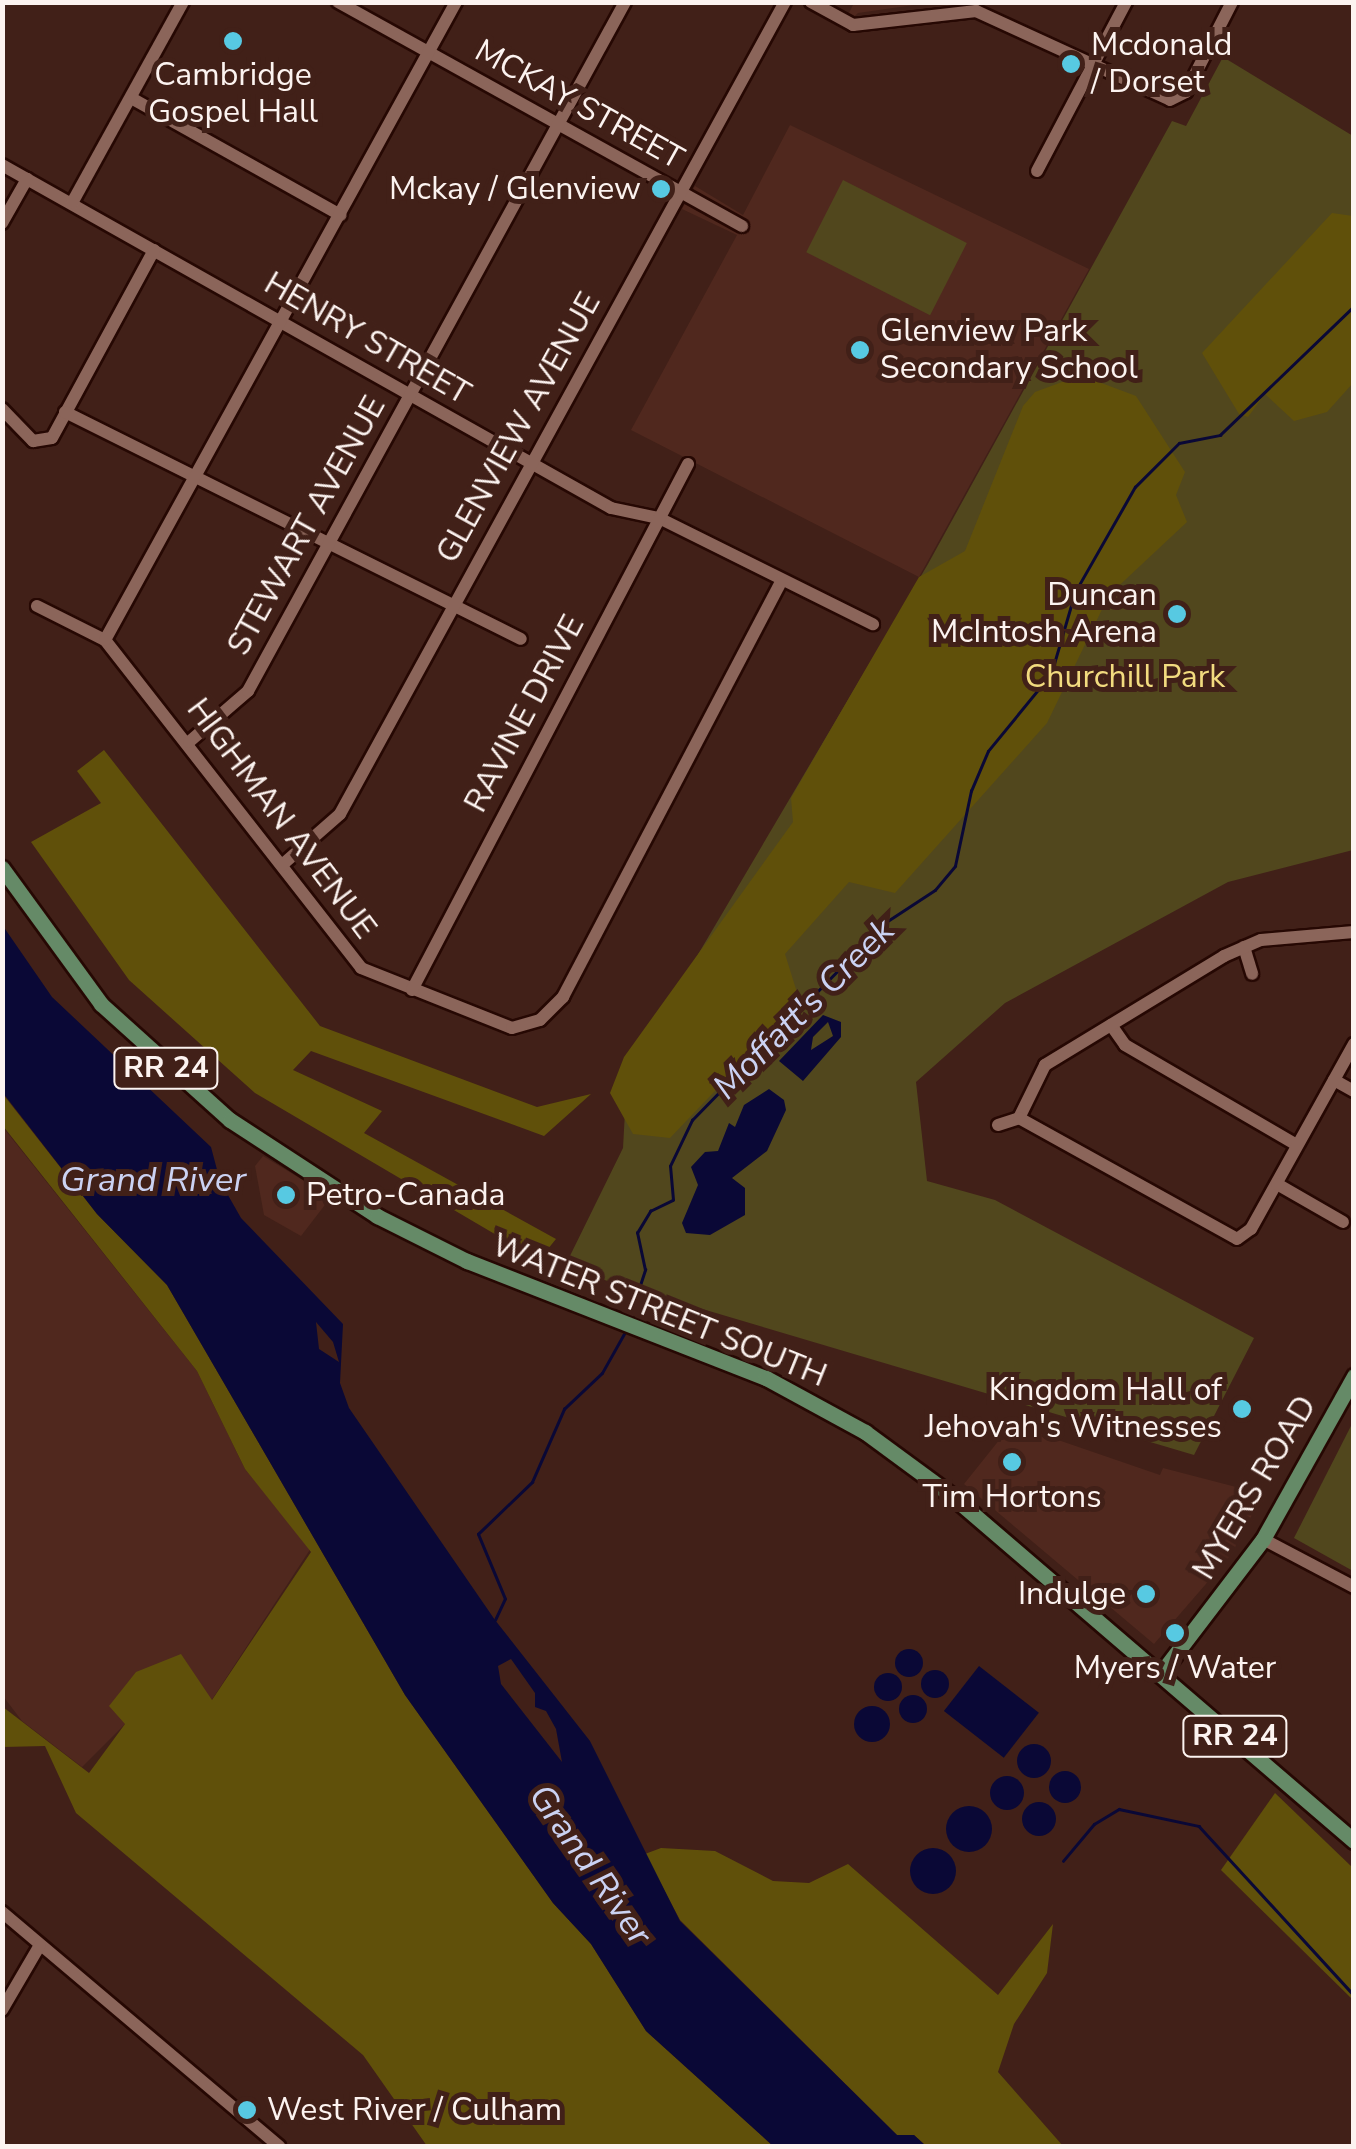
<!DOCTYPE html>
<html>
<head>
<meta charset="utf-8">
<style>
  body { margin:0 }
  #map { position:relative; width:1356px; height:2149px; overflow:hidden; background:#412018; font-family:"Nunito Sans",sans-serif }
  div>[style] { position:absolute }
  .built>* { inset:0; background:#50281e }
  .green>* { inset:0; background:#51471d; transform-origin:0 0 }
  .forest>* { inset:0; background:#60500a }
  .water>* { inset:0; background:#0a0836; transform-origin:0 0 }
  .round { border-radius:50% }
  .stream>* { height:2.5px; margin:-1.25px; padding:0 1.25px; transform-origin:1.25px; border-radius:1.25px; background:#0a0836 }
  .roads { filter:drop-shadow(2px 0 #260803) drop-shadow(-2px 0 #260803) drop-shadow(0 2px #260803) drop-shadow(0 -2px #260803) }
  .minor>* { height:12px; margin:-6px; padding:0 6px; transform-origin:6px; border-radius:6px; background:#8b655a }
  .major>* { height:15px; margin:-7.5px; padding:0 7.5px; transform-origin:7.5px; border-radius:7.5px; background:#658a67 }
  .dots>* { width:28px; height:28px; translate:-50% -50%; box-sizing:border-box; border:5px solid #412018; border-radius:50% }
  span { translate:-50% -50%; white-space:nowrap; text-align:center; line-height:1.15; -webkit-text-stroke:10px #412018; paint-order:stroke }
  .shield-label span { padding:2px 8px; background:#412018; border:2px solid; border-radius:8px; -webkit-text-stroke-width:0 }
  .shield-label { font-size:30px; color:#fcf3f0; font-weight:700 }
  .poi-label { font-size:32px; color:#fcf3f0 }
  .left { translate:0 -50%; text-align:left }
  .right { translate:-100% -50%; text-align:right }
  .street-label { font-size:32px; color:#fcf3f0 }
  .park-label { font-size:32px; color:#f2db7f }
  .water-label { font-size:35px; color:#cbd2f3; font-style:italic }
  .frame { position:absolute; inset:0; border:5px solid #fcf3f0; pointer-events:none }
</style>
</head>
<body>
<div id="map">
  <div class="built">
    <div style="clip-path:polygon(854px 3px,928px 3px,858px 13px,841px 29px)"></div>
    <div style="clip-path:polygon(790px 125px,1089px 269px,919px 577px,631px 430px,737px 235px,682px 209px,695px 186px,743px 215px)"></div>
    <div style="clip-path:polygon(2px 1126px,197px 1371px,245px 1469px,311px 1548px,211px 1701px,125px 1724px,82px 1767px,22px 1721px,3px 1696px)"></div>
    <div style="clip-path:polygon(263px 1156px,331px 1197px,301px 1236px,264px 1215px,255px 1166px)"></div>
    <div style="clip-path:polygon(1012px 1424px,1160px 1475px,1163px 1468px,1263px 1494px,1231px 1555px,1154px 1644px,964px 1484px)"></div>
  </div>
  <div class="green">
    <div style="clip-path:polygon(1223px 57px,1353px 136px,1353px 850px,1228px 882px,1005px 1003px,916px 1082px,927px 1181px,995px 1200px,1254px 1338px,1194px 1455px,564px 1268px,623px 1148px,627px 1075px,928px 564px,1172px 121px,1186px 126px)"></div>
    <div style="left:843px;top:180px;width:139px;height:81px;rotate:27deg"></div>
    <div style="clip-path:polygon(1353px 1422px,1353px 1571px,1294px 1538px)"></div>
  </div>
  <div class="forest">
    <div style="clip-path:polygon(1332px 213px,1353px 216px,1353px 383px,1327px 412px,1294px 421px,1265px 394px,1248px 417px,1239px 414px,1202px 353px)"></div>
    <div style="clip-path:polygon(1096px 381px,1136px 396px,1185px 472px,1176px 495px,1187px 522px,1109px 595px,1047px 723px,895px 893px,849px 882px,785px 954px,800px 1002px,670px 1138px,633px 1134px,610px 1093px,624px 1057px,793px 822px,791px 798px,919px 577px,965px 551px,1023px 406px,1035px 392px,1062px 382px)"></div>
    <div style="clip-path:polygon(104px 750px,320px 1026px,537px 1107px,591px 1094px,544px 1136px,311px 1051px,293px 1070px,382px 1111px,364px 1133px,556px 1239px,539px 1260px,255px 1093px,129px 980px,31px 842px,101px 803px,77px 771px)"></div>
    <div style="clip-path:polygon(2px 1093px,97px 1214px,167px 1285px,405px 1695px,553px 1903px,591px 1944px,646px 2031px,773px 2146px,427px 2146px,363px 2055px,76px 1813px,45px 1746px,3px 1747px,3px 1707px,89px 1773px,125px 1724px,109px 1706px,136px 1672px,181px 1654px,212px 1700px,311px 1552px,245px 1469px,197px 1371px,3px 1126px)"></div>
    <div style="clip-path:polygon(1275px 1793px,1353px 1868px,1353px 2000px,1221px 1870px)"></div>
    <div style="clip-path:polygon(661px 1848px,715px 1851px,773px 1881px,809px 1883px,848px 1864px,998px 1995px,1053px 1924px,1047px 1973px,1014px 2024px,998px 2072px,1063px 2146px,926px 2146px,914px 2135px,897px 2135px,680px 1920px,645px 1854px)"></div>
  </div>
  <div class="water">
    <div style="clip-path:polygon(evenodd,3px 926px,52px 997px,211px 1147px,220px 1181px,241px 1218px,343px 1324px,340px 1383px,349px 1408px,495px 1620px,590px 1741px,680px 1921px,897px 2135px,914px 2135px,926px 2146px,773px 2146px,646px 2031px,591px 1944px,553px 1903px,405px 1695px,167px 1285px,97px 1214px,3px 1093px,3px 926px,316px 1322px,333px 1342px,339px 1362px,319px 1349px,316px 1322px,3px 926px,511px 1659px,535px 1693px,535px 1707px,546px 1711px,556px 1729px,562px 1762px,501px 1684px,498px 1666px,511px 1659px)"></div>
    <div style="clip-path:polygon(evenodd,823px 1015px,841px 1022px,841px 1037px,803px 1081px,779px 1061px,823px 1015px,828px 1022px,833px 1036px,811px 1050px,813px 1037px,828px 1022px)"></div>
    <div style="clip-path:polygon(769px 1089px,784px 1100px,786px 1110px,767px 1151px,732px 1178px,745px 1188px,745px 1215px,710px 1235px,686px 1233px,682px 1223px,698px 1185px,691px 1167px,705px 1152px,718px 1151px,729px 1123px,735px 1127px,744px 1105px)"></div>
    <div class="round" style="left:895px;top:1649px;width:28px;height:28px"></div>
    <div style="left:979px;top:1666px;width:76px;height:57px;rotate:38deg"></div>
    <div class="round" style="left:921px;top:1670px;width:28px;height:28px"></div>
    <div class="round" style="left:874px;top:1673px;width:28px;height:28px"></div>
    <div class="round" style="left:899px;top:1695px;width:28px;height:28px"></div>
    <div class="round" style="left:854px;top:1706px;width:36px;height:36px"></div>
    <div class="round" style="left:1017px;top:1744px;width:34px;height:34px"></div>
    <div class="round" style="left:1049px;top:1771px;width:32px;height:32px"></div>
    <div class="round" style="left:990px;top:1776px;width:34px;height:34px"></div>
    <div class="round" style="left:1022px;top:1802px;width:34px;height:34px"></div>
    <div class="round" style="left:946px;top:1806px;width:46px;height:46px"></div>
    <div class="round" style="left:910px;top:1848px;width:46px;height:46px"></div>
  </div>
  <div class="stream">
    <div style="left:629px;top:1319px;width:52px;rotate:-71.9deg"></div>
    <div style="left:645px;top:1270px;width:38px;rotate:-102deg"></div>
    <div style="left:637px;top:1233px;width:26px;rotate:-59deg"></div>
    <div style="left:650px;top:1211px;width:25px;rotate:-26deg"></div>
    <div style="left:673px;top:1200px;width:34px;rotate:-95deg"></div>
    <div style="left:670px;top:1166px;width:51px;rotate:-64.4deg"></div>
    <div style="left:692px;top:1120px;width:274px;rotate:-45.7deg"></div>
    <div style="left:883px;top:924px;width:62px;rotate:-33.2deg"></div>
    <div style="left:935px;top:890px;width:31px;rotate:-50deg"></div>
    <div style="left:955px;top:866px;width:77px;rotate:-78deg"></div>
    <div style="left:971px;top:791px;width:43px;rotate:-67deg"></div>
    <div style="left:988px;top:751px;width:99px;rotate:-50.7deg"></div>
    <div style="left:1051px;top:674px;width:85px;rotate:-73.7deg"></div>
    <div style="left:1075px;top:592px;width:121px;rotate:-60.3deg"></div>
    <div style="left:1135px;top:487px;width:62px;rotate:-45deg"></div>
    <div style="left:1179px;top:443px;width:42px;rotate:-11deg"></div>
    <div style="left:1220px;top:435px;width:186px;rotate:-43.9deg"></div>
    <div style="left:495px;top:1620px;width:23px;rotate:-65deg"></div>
    <div style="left:505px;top:1599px;width:70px;rotate:-112.6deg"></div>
    <div style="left:478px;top:1534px;width:75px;rotate:-43.9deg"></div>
    <div style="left:532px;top:1482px;width:80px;rotate:-66.3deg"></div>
    <div style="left:564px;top:1409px;width:52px;rotate:-43.5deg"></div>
    <div style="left:602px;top:1373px;width:47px;rotate:-60.7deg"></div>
    <div style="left:1063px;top:1861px;width:48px;rotate:-50deg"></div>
    <div style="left:1094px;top:1824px;width:29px;rotate:-31deg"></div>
    <div style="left:1119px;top:1809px;width:82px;rotate:12deg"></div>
    <div style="left:1199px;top:1826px;width:229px;rotate:47.5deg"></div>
  </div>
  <div class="roads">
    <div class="minor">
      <div style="left:338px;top:2px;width:462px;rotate:29deg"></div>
      <div style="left:811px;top:2px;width:48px;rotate:28.7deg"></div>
      <div style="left:853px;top:25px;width:124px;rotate:-6.5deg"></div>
      <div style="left:976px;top:11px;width:213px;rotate:24.6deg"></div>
      <div style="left:1170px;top:100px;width:18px;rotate:-27deg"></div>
      <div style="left:1186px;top:92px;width:101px;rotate:-62.9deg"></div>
      <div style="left:131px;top:98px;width:240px;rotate:29.2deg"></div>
      <div style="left:2px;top:165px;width:699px;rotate:29.39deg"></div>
      <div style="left:611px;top:508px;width:49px;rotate:11.8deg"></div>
      <div style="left:659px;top:518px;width:239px;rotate:26.4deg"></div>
      <div style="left:1037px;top:171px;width:191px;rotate:-62.2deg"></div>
      <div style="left:72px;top:203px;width:230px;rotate:-61.1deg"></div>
      <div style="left:2px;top:223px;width:51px;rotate:-60.4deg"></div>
      <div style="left:2px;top:409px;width:45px;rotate:45.9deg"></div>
      <div style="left:33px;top:441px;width:19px;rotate:-9deg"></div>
      <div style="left:52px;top:438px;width:214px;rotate:-61.5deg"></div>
      <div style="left:65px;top:412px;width:509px;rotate:26.46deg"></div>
      <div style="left:37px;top:606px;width:76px;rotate:26.6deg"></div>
      <div style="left:105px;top:640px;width:416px;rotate:52deg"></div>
      <div style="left:361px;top:968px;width:162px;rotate:21.7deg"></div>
      <div style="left:512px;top:1028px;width:29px;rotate:-16deg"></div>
      <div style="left:540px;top:1020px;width:33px;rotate:-45deg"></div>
      <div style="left:563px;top:997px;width:471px;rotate:-62.3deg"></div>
      <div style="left:105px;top:640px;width:728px;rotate:-61.18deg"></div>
      <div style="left:189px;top:742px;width:78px;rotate:-40.8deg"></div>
      <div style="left:248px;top:691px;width:785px;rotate:-61.31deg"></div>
      <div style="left:282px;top:865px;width:77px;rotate:-41.3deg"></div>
      <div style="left:340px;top:814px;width:926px;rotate:-61.28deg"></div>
      <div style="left:1244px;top:947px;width:28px;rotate:73deg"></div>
      <div style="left:412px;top:990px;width:594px;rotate:-62.31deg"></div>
      <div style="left:1111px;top:1025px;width:24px;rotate:55deg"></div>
      <div style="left:1125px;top:1045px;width:199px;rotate:30.2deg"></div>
      <div style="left:1334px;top:1080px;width:23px;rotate:29deg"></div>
      <div style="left:1019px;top:1118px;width:59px;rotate:-63.9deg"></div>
      <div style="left:1045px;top:1065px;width:210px;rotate:-31.3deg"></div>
      <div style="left:1224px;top:956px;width:40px;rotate:-23.4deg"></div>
      <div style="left:1261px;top:940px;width:93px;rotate:-4.9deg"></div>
      <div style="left:998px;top:1125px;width:22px;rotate:-18deg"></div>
      <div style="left:1019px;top:1118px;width:249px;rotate:29deg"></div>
      <div style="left:1237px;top:1239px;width:17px;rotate:-36deg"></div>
      <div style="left:1251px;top:1229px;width:212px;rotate:-60.9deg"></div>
      <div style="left:1277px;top:1184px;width:76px;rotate:29.9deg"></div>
      <div style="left:1263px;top:1539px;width:103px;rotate:27.8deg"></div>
      <div style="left:2px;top:1912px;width:363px;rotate:40.2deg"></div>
      <div style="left:2px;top:2010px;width:75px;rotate:-59.7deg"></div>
    </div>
    <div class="major">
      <div style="left:2px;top:868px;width:168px;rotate:53.9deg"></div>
      <div style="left:101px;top:1004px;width:173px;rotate:42deg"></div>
      <div style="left:230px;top:1120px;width:176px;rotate:33.1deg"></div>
      <div style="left:377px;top:1216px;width:101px;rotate:26.6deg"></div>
      <div style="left:467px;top:1261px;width:321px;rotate:21.4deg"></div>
      <div style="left:766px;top:1378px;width:113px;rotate:28.6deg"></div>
      <div style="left:865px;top:1432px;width:108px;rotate:36.3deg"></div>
      <div style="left:952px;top:1496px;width:530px;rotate:40.64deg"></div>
      <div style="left:1161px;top:1673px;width:168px;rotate:-52.7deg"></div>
      <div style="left:1263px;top:1539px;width:187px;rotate:-60.8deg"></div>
    </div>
  </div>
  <div class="dots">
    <div style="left:233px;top:41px;background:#57c9e2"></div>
    <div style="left:1071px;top:64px;background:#57c9e2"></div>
    <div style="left:661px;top:189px;background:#57c9e2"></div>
    <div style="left:860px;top:350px;background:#57c9e2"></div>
    <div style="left:1177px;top:614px;background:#57c9e2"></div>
    <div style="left:286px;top:1195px;background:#57c9e2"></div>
    <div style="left:1242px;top:1409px;background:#57c9e2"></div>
    <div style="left:1012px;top:1462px;background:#57c9e2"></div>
    <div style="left:1146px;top:1594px;background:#57c9e2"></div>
    <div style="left:1175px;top:1633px;background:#57c9e2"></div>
    <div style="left:247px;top:2110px;background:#57c9e2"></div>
  </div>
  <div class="shield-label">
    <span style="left:166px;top:1068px">RR 24</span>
    <span style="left:1235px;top:1736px">RR 24</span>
  </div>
  <div class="poi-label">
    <span class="left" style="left:1091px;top:64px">Mcdonald<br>/ Dorset</span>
    <span style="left:233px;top:94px">Cambridge<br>Gospel Hall</span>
    <span class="right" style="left:641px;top:189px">Mckay / Glenview</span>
    <span class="left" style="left:880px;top:350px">Glenview Park<br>Secondary School</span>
    <span class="right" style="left:1157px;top:614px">Duncan<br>McIntosh Arena</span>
    <span class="left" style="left:306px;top:1195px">Petro-Canada</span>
    <span class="right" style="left:1222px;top:1409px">Kingdom Hall of<br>Jehovah's Witnesses</span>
    <span style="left:1012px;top:1497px">Tim Hortons</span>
    <span class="right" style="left:1126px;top:1594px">Indulge</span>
    <span style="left:1175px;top:1668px">Myers / Water</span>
    <span class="left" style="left:267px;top:2110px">West River / Culham</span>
  </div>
  <div class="street-label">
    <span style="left:579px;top:105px;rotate:29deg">MCKAY STREET</span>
    <span style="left:367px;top:339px;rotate:30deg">HENRY STREET</span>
    <span style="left:519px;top:428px;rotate:-61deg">GLENVIEW AVENUE</span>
    <span style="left:307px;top:526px;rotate:-61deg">STEWART AVENUE</span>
    <span style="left:525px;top:714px;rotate:-62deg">RAVINE DRIVE</span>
    <span style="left:281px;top:819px;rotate:53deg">HIGHMAN AVENUE</span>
    <span style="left:659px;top:1311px;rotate:22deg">WATER STREET SOUTH</span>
    <span style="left:1255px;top:1488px;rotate:-59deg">MYERS ROAD</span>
  </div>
  <div class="park-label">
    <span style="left:1125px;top:677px">Churchill Park</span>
  </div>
  <div class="water-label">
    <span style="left:804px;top:1009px;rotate:-45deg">Moffatt's Creek</span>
    <span style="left:153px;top:1180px">Grand River</span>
    <span style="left:590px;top:1865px;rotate:55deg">Grand River</span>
  </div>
  <div class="frame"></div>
</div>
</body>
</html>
